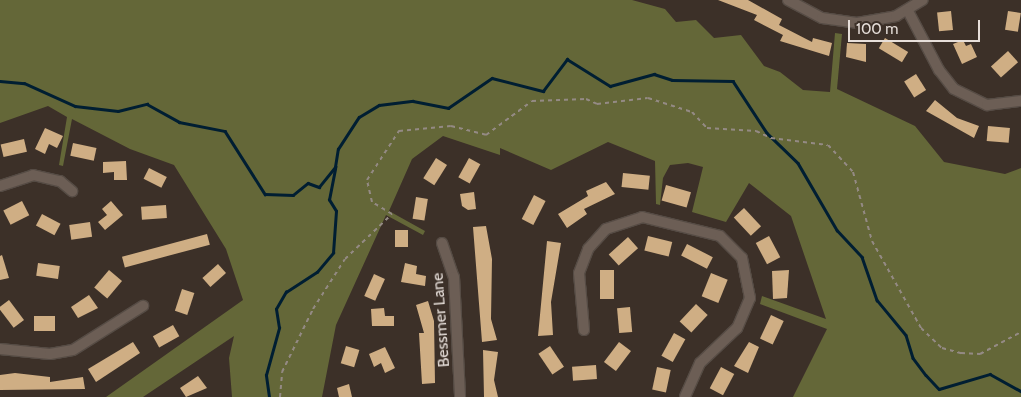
<!DOCTYPE html>
<html>
<head>
<meta charset="utf-8">
<style>
  body { margin:0 }
  #map { position:relative; width:1021px; height:397px; overflow:hidden; background:#3c3028; font-family:Cabin,sans-serif }
  div>[style] { position:absolute }
  .forest>* { inset:0; background:#646738 }
  .stream>* { height:2.5px; margin:-1.25px; padding:0 1.25px; transform-origin:1.25px; border-radius:1.25px; background:#001e32 }
  .building>* { inset:0; background:#cfae84; transform-origin:0 0 }
  .path>* { height:2px; margin-top:-1px; transform-origin:0; background:repeating-linear-gradient(90deg,#948a84 0 4px,transparent 0 8px) }
  .roads { filter:drop-shadow(1px 0 #564c45) drop-shadow(-1px 0 #564c45) drop-shadow(0 1px #564c45) drop-shadow(0 -1px #564c45) }
  .minor>* { height:10px; margin:-5px; padding:0 5px; transform-origin:5px; border-radius:5px; background:#6c5e55 }
  span { translate:-50% -50%; white-space:nowrap; text-align:center; line-height:1.15; -webkit-text-stroke:5px #3c3028; paint-order:stroke }
  .street-label { font-size:16px; color:#e7dfda }
  .scale { position:absolute; left:848px; top:20px; width:132px; height:22px; box-sizing:border-box; border:2px solid #e7dfda; border-top:0; padding-left:6px; font-size:15px; line-height:18px; white-space:nowrap; color:#e7dfda; -webkit-text-stroke:4px #3c3028; paint-order:stroke }
</style>
</head>
<body>
<div id="map">
  <div class="forest">
    <div style="clip-path:polygon(0 0,632px 0,665px 9px,676px 22px,696px 20px,714px 38px,741px 35px,764px 66px,780px 72px,803px 90px,830px 92px,835px 33px,842px 34px,837px 89px,915px 126px,944px 162px,1005px 174px,1021px 168px,1021px 397px,793px 397px,827px 329px,760px 304px,762px 296px,826px 319px,791px 216px,749px 183px,726px 222px,692px 212px,703px 167px,688px 163px,670px 165px,663px 178px,660px 205px,656px 204px,655px 161px,608px 142px,551px 170px,500px 148px,500px 155px,443px 136px,412px 159px,389px 211px,425px 231px,423px 235px,386px 215px,336px 325px,322px 397px,232px 397px,229px 358px,234px 336px,143px 397px,106px 397px,243px 300px,226px 249px,174px 165px,130px 149px,72px 119px,63px 166px,59px 165px,67px 117px,48px 106px,0 123px)"></div>
  </div>
  <div class="stream">
    <div style="left:0;top:81px;width:24px;rotate:5deg"></div>
    <div style="left:24px;top:83px;width:56px;rotate:24.3deg"></div>
    <div style="left:75px;top:106px;width:43px;rotate:6.6deg"></div>
    <div style="left:118px;top:111px;width:30px;rotate:-14deg"></div>
    <div style="left:147px;top:104px;width:37px;rotate:29deg"></div>
    <div style="left:179px;top:122px;width:47px;rotate:11.1deg"></div>
    <div style="left:225px;top:131px;width:75px;rotate:57.6deg"></div>
    <div style="left:265px;top:194px;width:28px;rotate:2deg"></div>
    <div style="left:293px;top:195px;width:19px;rotate:-39deg"></div>
    <div style="left:308px;top:183px;width:12px;rotate:20deg"></div>
    <div style="left:319px;top:187px;width:26px;rotate:-51deg"></div>
    <div style="left:335px;top:167px;width:18px;rotate:-81deg"></div>
    <div style="left:338px;top:149px;width:38px;rotate:-57deg"></div>
    <div style="left:359px;top:117px;width:23px;rotate:-31deg"></div>
    <div style="left:379px;top:105px;width:34px;rotate:-7deg"></div>
    <div style="left:413px;top:101px;width:36px;rotate:11deg"></div>
    <div style="left:448px;top:108px;width:53px;rotate:-34.3deg"></div>
    <div style="left:492px;top:78px;width:53px;rotate:14.3deg"></div>
    <div style="left:543px;top:91px;width:40px;rotate:-53deg"></div>
    <div style="left:567px;top:59px;width:51px;rotate:32.1deg"></div>
    <div style="left:610px;top:86px;width:46px;rotate:-15.3deg"></div>
    <div style="left:654px;top:74px;width:19px;rotate:18deg"></div>
    <div style="left:672px;top:80px;width:61px;rotate:0.9deg"></div>
    <div style="left:733px;top:81px;width:62px;rotate:56.8deg"></div>
    <div style="left:767px;top:133px;width:43px;rotate:44.1deg"></div>
    <div style="left:798px;top:163px;width:78px;rotate:59.8deg"></div>
    <div style="left:837px;top:230px;width:37px;rotate:47deg"></div>
    <div style="left:862px;top:257px;width:46px;rotate:70.8deg"></div>
    <div style="left:877px;top:300px;width:45px;rotate:50.4deg"></div>
    <div style="left:906px;top:335px;width:24px;rotate:73deg"></div>
    <div style="left:913px;top:358px;width:21px;rotate:53deg"></div>
    <div style="left:926px;top:375px;width:19px;rotate:47deg"></div>
    <div style="left:939px;top:389px;width:53px;rotate:-16.4deg"></div>
    <div style="left:990px;top:374px;width:35px;rotate:29deg"></div>
    <div style="left:269px;top:397px;width:22px;rotate:-98deg"></div>
    <div style="left:266px;top:375px;width:49px;rotate:-74.5deg"></div>
    <div style="left:279px;top:328px;width:19px;rotate:-99deg"></div>
    <div style="left:276px;top:309px;width:20px;rotate:-60deg"></div>
    <div style="left:286px;top:292px;width:37px;rotate:-33deg"></div>
    <div style="left:317px;top:272px;width:25px;rotate:-50deg"></div>
    <div style="left:333px;top:253px;width:42px;rotate:-85.9deg"></div>
    <div style="left:336px;top:211px;width:13px;rotate:-122deg"></div>
    <div style="left:329px;top:200px;width:32px;rotate:-79deg"></div>
  </div>
  <div class="building">
    <div style="clip-path:polygon(718px 0,748px 0,782px 19px,779px 25px,812px 42px,813px 38px,832px 43px,829px 56px,780px 41px,783px 35px,754px 20px,757px 15px)"></div>
    <div style="left:951px;top:11px;width:19px;height:14px;rotate:84deg"></div>
    <div style="left:1008px;top:11px;width:13px;height:19px;rotate:9deg"></div>
    <div style="left:885px;top:38px;width:27px;height:12px;rotate:31deg"></div>
    <div style="clip-path:polygon(963px 40px,966px 46px,971px 44px,977px 57px,962px 64px,953px 44px)"></div>
    <div style="clip-path:polygon(847px 43px,866px 44px,866px 62px,846px 57px)"></div>
    <div style="left:1008px;top:51px;width:15px;height:23px;rotate:48deg"></div>
    <div style="left:916px;top:74px;width:19px;height:14px;rotate:58deg"></div>
    <div style="clip-path:polygon(935px 100px,957px 118px,979px 126px,974px 138px,926px 111px)"></div>
    <div style="left:988px;top:126px;width:22px;height:15px;rotate:5deg"></div>
    <div style="clip-path:polygon(45px 128px,63px 136px,57px 148px,49px 144px,45px 154px,35px 149px)"></div>
    <div style="left:24px;top:139px;width:13px;height:24px;rotate:77deg"></div>
    <div style="left:73px;top:143px;width:24px;height:13px;rotate:12deg"></div>
    <div style="left:436px;top:158px;width:13px;height:24px;rotate:32deg"></div>
    <div style="left:469px;top:158px;width:13px;height:22px;rotate:29deg"></div>
    <div style="clip-path:polygon(126px 161px,127px 180px,114px 180px,114px 172px,103px 173px,103px 162px)"></div>
    <div style="left:149px;top:168px;width:20px;height:12px;rotate:27deg"></div>
    <div style="left:623px;top:173px;width:27px;height:14px;rotate:6deg"></div>
    <div style="clip-path:polygon(606px 182px,615px 194px,584px 209px,587px 214px,567px 228px,558px 214px,588px 196px,586px 191px)"></div>
    <div style="left:666px;top:185px;width:26px;height:16px;rotate:16deg"></div>
    <div style="clip-path:polygon(474px 192px,476px 209px,468px 210px,462px 206px,460px 194px)"></div>
    <div style="left:534px;top:195px;width:13px;height:27px;rotate:27deg"></div>
    <div style="left:416px;top:197px;width:12px;height:22px;rotate:9deg"></div>
    <div style="left:22px;top:201px;width:16px;height:21px;rotate:63deg"></div>
    <div style="clip-path:polygon(111px 201px,123px 215px,105px 230px,98px 222px,107px 215px,102px 209px)"></div>
    <div style="left:166px;top:205px;width:13px;height:25px;rotate:86deg"></div>
    <div style="left:744px;top:208px;width:25px;height:14px;rotate:47deg"></div>
    <div style="left:42px;top:214px;width:21px;height:13px;rotate:28deg"></div>
    <div style="left:90px;top:222px;width:15px;height:21px;rotate:82deg"></div>
    <div style="clip-path:polygon(486px 226px,492px 259px,491px 319px,497px 340px,482px 342px,473px 227px)"></div>
    <div style="left:395px;top:230px;width:13px;height:17px"></div>
    <div style="left:207px;top:234px;width:11px;height:88px;rotate:75deg"></div>
    <div style="left:648px;top:236px;width:25px;height:15px;rotate:14deg"></div>
    <div style="left:769px;top:236px;width:24px;height:15px;rotate:62deg"></div>
    <div style="left:628px;top:237px;width:15px;height:26px;rotate:48deg"></div>
    <div style="clip-path:polygon(547px 241px,561px 243px,551px 302px,553px 335px,538px 336px)"></div>
    <div style="left:687px;top:244px;width:29px;height:13px;rotate:27deg"></div>
    <div style="clip-path:polygon(2px 255px,9px 278px,0 280px,0 256px)"></div>
    <div style="left:38px;top:263px;width:22px;height:13px;rotate:8deg"></div>
    <div style="clip-path:polygon(405px 263px,417px 266px,416px 274px,426px 276px,425px 286px,401px 282px)"></div>
    <div style="left:218px;top:264px;width:12px;height:21px;rotate:48deg"></div>
    <div style="left:109px;top:270px;width:17px;height:23px;rotate:40deg"></div>
    <div style="left:600px;top:270px;width:14px;height:29px"></div>
    <div style="clip-path:polygon(789px 270px,787px 298px,773px 299px,772px 271px)"></div>
    <div style="left:711px;top:273px;width:18px;height:25px;rotate:22deg"></div>
    <div style="left:374px;top:274px;width:12px;height:24px;rotate:24deg"></div>
    <div style="left:182px;top:289px;width:13px;height:23px;rotate:18deg"></div>
    <div style="clip-path:polygon(89px 295px,98px 308px,78px 318px,71px 307px)"></div>
    <div style="left:9px;top:300px;width:25px;height:13px;rotate:53deg"></div>
    <div style="clip-path:polygon(428px 301px,434px 321px,435px 383px,422px 384px,419px 333px,424px 333px,416px 305px)"></div>
    <div style="left:696px;top:304px;width:16px;height:24px;rotate:43deg"></div>
    <div style="left:630px;top:307px;width:25px;height:13px;rotate:85deg"></div>
    <div style="clip-path:polygon(384px 308px,385px 316px,394px 316px,394px 326px,372px 326px,371px 309px)"></div>
    <div style="left:771px;top:315px;width:14px;height:26px;rotate:25deg"></div>
    <div style="left:34px;top:316px;width:21px;height:15px"></div>
    <div style="left:173px;top:325px;width:13px;height:23px;rotate:61deg"></div>
    <div style="left:674px;top:333px;width:13px;height:26px;rotate:29deg"></div>
    <div style="clip-path:polygon(133px 342px,140px 353px,96px 382px,88px 369px)"></div>
    <div style="left:619px;top:342px;width:15px;height:25px;rotate:37deg"></div>
    <div style="clip-path:polygon(749px 342px,759px 347px,748px 373px,734px 366px)"></div>
    <div style="left:346px;top:346px;width:14px;height:18px;rotate:17deg"></div>
    <div style="left:550px;top:346px;width:25px;height:14px;rotate:56deg"></div>
    <div style="clip-path:polygon(385px 347px,395px 368px,385px 373px,381px 363px,374px 367px,369px 354px)"></div>
    <div style="clip-path:polygon(483px 350px,498px 352px,494px 380px,498px 397px,484px 397px)"></div>
    <div style="left:596px;top:365px;width:14px;height:24px;rotate:86deg"></div>
    <div style="left:657px;top:367px;width:14px;height:23px;rotate:12deg"></div>
    <div style="left:721px;top:367px;width:15px;height:24px;rotate:28deg"></div>
    <div style="clip-path:polygon(15px 373px,50px 377px,50px 382px,83px 377px,85px 389px,0 390px,0 375px)"></div>
    <div style="clip-path:polygon(198px 376px,207px 388px,186px 397px,180px 388px)"></div>
    <div style="clip-path:polygon(349px 384px,352px 397px,339px 397px,337px 388px)"></div>
  </div>
  <div class="path">
    <div style="left:280px;top:397px;width:25px;rotate:-85deg"></div>
    <div style="left:282px;top:372px;width:70px;rotate:-63.8deg"></div>
    <div style="left:313px;top:309px;width:59px;rotate:-57.4deg"></div>
    <div style="left:345px;top:259px;width:65px;rotate:-43.8deg"></div>
    <div style="left:392px;top:214px;width:23px;rotate:-149deg"></div>
    <div style="left:372px;top:202px;width:23px;rotate:-103deg"></div>
    <div style="left:367px;top:180px;width:59px;rotate:-56.9deg"></div>
    <div style="left:399px;top:131px;width:52px;rotate:-5.5deg"></div>
    <div style="left:451px;top:126px;width:36px;rotate:14deg"></div>
    <div style="left:486px;top:135px;width:57px;rotate:-36.5deg"></div>
    <div style="left:532px;top:101px;width:54px;rotate:-2.1deg"></div>
    <div style="left:586px;top:99px;width:12px;rotate:24deg"></div>
    <div style="left:597px;top:104px;width:51px;rotate:-6.7deg"></div>
    <div style="left:648px;top:98px;width:46px;rotate:17.7deg"></div>
    <div style="left:692px;top:112px;width:22px;rotate:47deg"></div>
    <div style="left:707px;top:128px;width:49px;rotate:3.5deg"></div>
    <div style="left:756px;top:131px;width:17px;rotate:25deg"></div>
    <div style="left:771px;top:138px;width:57px;rotate:7deg"></div>
    <div style="left:828px;top:145px;width:37px;rotate:47deg"></div>
    <div style="left:853px;top:172px;width:72px;rotate:74.6deg"></div>
    <div style="left:872px;top:241px;width:100px;rotate:60.6deg"></div>
    <div style="left:921px;top:328px;width:29px;rotate:44deg"></div>
    <div style="left:942px;top:348px;width:20px;rotate:15deg"></div>
    <div style="left:961px;top:353px;width:19px;rotate:3deg"></div>
    <div style="left:980px;top:354px;width:47px;rotate:-28.2deg"></div>
  </div>
  <div class="roads">
    <div class="minor">
      <div style="left:788px;top:0;width:38px;rotate:28deg"></div>
      <div style="left:822px;top:18px;width:35px;rotate:8deg"></div>
      <div style="left:857px;top:23px;width:40px;rotate:-10deg"></div>
      <div style="left:896px;top:16px;width:31px;rotate:-31deg"></div>
      <div style="left:908px;top:11px;width:67px;rotate:62.3deg"></div>
      <div style="left:939px;top:70px;width:24px;rotate:52deg"></div>
      <div style="left:954px;top:89px;width:37px;rotate:26deg"></div>
      <div style="left:987px;top:105px;width:34px;rotate:-7deg"></div>
      <div style="left:0;top:186px;width:35px;rotate:-18deg"></div>
      <div style="left:33px;top:175px;width:28px;rotate:13deg"></div>
      <div style="left:60px;top:181px;width:16px;rotate:40deg"></div>
      <div style="left:442px;top:243px;width:36px;rotate:71deg"></div>
      <div style="left:454px;top:277px;width:120px;rotate:87.1deg"></div>
      <div style="left:584px;top:330px;width:57px;rotate:-95deg"></div>
      <div style="left:579px;top:273px;width:26px;rotate:-69deg"></div>
      <div style="left:588px;top:249px;width:27px;rotate:-48deg"></div>
      <div style="left:606px;top:229px;width:38px;rotate:-18deg"></div>
      <div style="left:642px;top:217px;width:80px;rotate:13.7deg"></div>
      <div style="left:720px;top:236px;width:31px;rotate:45deg"></div>
      <div style="left:742px;top:258px;width:41px;rotate:78.7deg"></div>
      <div style="left:750px;top:298px;width:33px;rotate:113deg"></div>
      <div style="left:737px;top:328px;width:51px;rotate:136.6deg"></div>
      <div style="left:700px;top:363px;width:37px;rotate:114deg"></div>
      <div style="left:0;top:349px;width:50px;rotate:5.7deg"></div>
      <div style="left:50px;top:354px;width:23px;rotate:-10deg"></div>
      <div style="left:73px;top:350px;width:83px;rotate:-32.2deg"></div>
    </div>
  </div>
  <div class="street-label">
    <span style="left:441px;top:320px;rotate:-94deg">Bessmer Lane</span>
  </div>
  <div class="scale">100 m</div>
</div>
</body>
</html>
